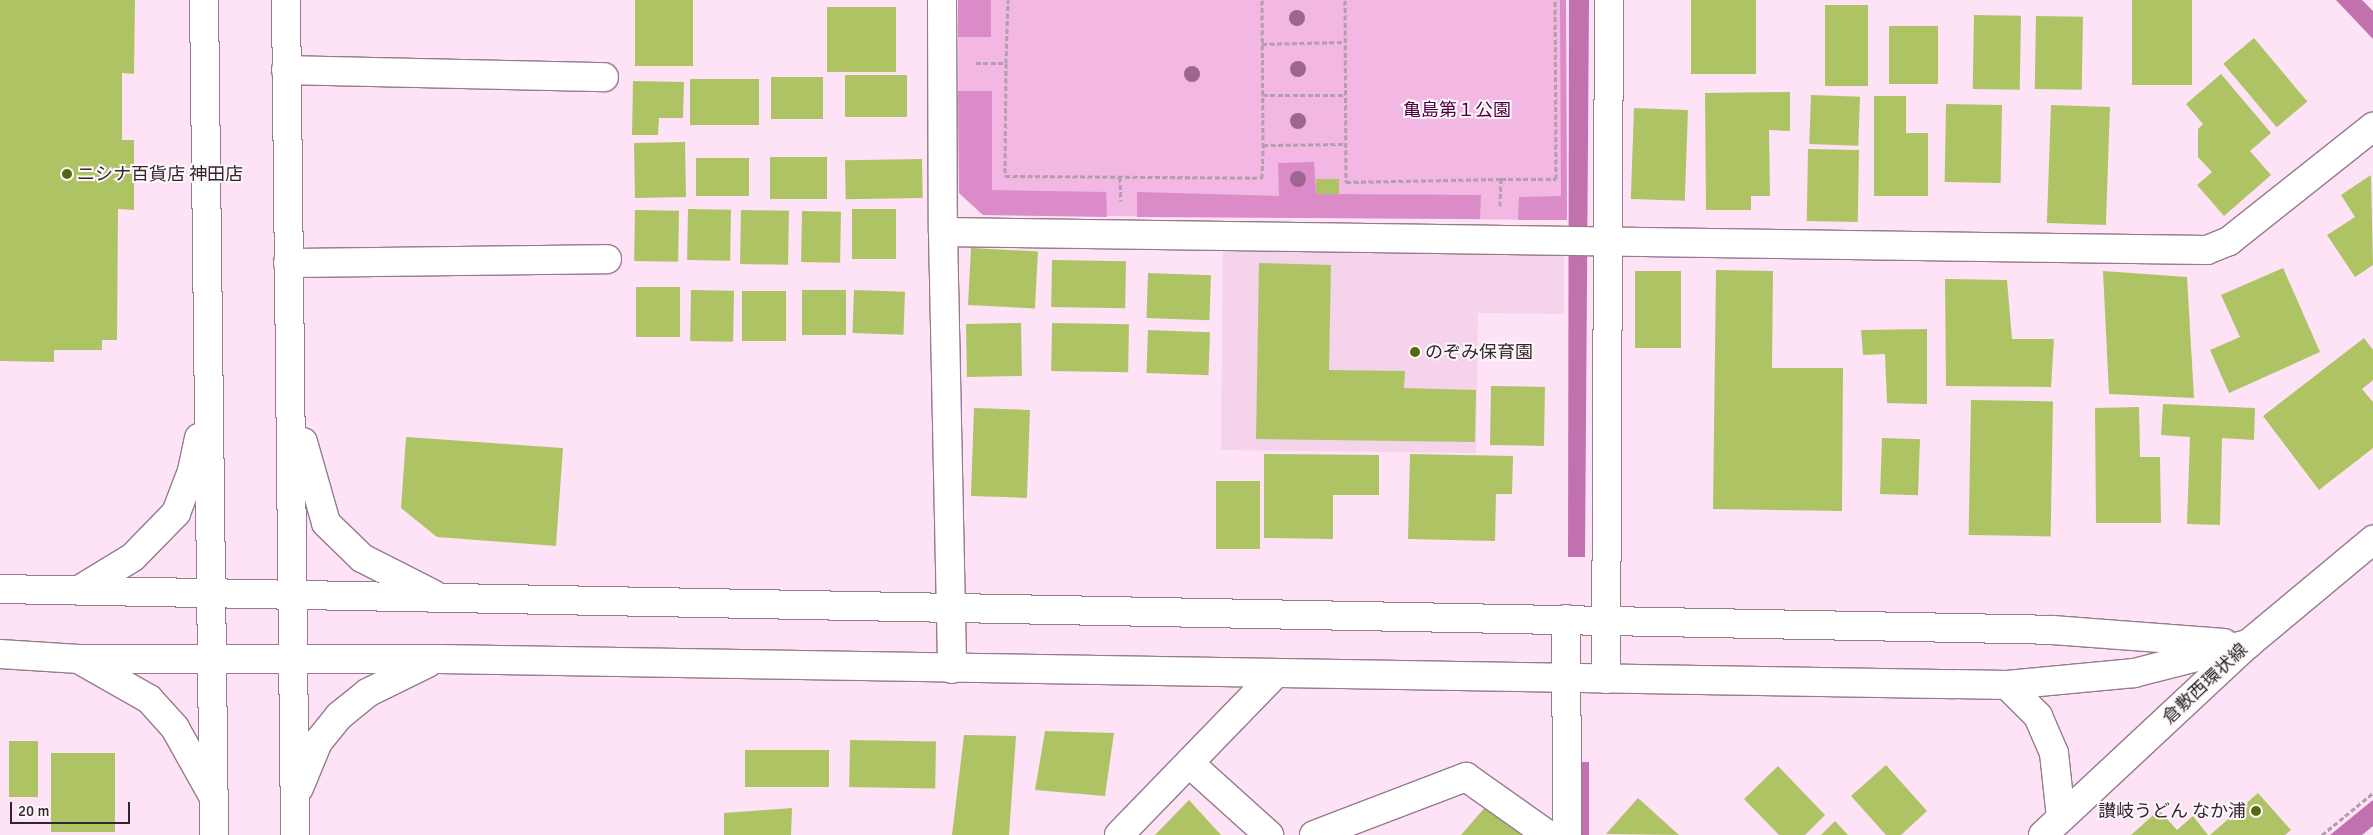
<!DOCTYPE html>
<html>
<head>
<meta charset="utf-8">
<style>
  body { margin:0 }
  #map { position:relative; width:2373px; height:835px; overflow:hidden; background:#fee2f6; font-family:Signika,"Noto Sans JP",sans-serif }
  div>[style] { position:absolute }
  .built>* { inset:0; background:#f5d3eb }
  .green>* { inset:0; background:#f2b7e2 }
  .forest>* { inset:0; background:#db8bc8; transform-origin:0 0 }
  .water>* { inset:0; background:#c172ae; transform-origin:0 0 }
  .building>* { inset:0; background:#aec464; transform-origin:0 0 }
  .path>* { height:3px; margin-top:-1.5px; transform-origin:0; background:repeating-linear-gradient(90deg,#b39ead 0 5px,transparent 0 7.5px) }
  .roads { filter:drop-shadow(1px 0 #947c8d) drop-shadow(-1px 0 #947c8d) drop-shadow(0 1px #947c8d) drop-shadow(0 -1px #947c8d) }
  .minor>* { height:28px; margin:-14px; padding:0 14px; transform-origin:14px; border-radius:14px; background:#fff }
  .major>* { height:28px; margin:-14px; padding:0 14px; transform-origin:14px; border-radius:14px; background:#fff }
  .trees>* { width:16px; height:16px; margin:-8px; border-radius:50%; background:#9c6691 }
  .dots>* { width:14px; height:14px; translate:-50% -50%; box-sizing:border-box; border:2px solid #fdf7fb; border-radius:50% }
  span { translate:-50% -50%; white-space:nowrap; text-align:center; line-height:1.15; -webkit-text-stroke:4px #fdf7fb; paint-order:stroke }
  .park-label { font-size:18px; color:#4b013f }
  .poi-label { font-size:18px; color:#30262d }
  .left { translate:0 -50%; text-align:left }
  .right { translate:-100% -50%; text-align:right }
  .street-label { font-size:18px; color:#30262d }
  .scale { position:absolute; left:10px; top:802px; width:120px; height:22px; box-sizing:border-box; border:2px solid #30262d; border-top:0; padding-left:6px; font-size:15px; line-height:18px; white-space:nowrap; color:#30262d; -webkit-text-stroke:4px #fdf7fb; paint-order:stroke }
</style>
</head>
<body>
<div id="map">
  <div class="built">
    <div style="clip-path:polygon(1223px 249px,1564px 254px,1564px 314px,1478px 313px,1476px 453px,1221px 450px)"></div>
  </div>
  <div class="green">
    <div style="clip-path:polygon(958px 0,1566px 0,1567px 220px,983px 215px,959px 193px)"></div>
  </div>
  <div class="forest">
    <div style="left:958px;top:0;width:33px;height:37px"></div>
    <div style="clip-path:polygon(1560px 0,1566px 0,1567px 220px,1518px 220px,1519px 197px,1561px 196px)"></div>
    <div style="clip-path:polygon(958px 91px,992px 91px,992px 190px,1106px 192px,1107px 217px,983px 215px,959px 193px)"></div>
    <div style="clip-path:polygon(1314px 162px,1316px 194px,1481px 195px,1480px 219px,1137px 217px,1137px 192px,1279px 196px,1278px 163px)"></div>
  </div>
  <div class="water">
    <div style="clip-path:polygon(1569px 0,1589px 0,1585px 557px,1568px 557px)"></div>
    <div style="clip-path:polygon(2336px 0,2362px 0,2373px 11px,2373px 39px)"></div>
    <div style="left:1572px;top:762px;width:17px;height:73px"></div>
    <div style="clip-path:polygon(2373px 800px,2373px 826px,2362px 835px,2330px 835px)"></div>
  </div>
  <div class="building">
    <div style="clip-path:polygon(0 0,135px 0,134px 74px,122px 73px,122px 140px,134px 140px,134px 210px,118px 209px,117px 340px,102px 340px,102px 350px,54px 350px,54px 362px,0 361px)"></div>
    <div style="left:635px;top:0;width:58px;height:66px"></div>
    <div style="left:1691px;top:0;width:65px;height:74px"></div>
    <div style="left:2132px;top:0;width:60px;height:85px"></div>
    <div style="left:1825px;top:5px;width:43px;height:81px"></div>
    <div style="left:896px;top:7px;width:65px;height:69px;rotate:90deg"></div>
    <div style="left:1974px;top:15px;width:47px;height:74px;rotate:1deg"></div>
    <div style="left:2036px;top:16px;width:47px;height:73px;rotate:1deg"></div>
    <div style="left:1889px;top:26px;width:49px;height:58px"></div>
    <div style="left:2254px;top:38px;width:83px;height:40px;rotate:50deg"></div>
    <div style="clip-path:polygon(2221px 74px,2271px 133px,2250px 151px,2271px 175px,2224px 216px,2197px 185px,2212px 172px,2198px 157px,2198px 129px,2203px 124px,2186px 104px)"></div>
    <div style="left:907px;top:75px;width:42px;height:62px;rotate:90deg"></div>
    <div style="left:771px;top:77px;width:52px;height:42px"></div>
    <div style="left:690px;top:79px;width:69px;height:46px"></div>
    <div style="clip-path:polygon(633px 81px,684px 82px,683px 118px,659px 118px,658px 135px,632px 135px)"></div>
    <div style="clip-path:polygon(1790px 92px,1790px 131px,1769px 130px,1770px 196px,1751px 196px,1751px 210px,1706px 210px,1705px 93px)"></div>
    <div style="left:1811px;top:95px;width:49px;height:49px;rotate:2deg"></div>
    <div style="clip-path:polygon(1874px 96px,1906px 96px,1906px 133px,1928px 133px,1928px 196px,1874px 196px)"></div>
    <div style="left:1946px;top:104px;width:56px;height:78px;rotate:1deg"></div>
    <div style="left:2051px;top:105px;width:59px;height:118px;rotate:2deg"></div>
    <div style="left:1634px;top:108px;width:54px;height:91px;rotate:2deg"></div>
    <div style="left:685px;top:142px;width:55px;height:51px;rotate:89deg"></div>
    <div style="left:1808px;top:149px;width:51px;height:72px;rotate:1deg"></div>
    <div style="left:770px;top:157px;width:57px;height:42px"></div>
    <div style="left:749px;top:158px;width:38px;height:53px;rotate:90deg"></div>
    <div style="left:922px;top:159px;width:39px;height:77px;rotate:89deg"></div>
    <div style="clip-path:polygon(2371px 175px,2373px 265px,2355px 277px,2327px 235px,2355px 217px,2341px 195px)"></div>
    <div style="left:1316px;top:179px;width:23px;height:15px"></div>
    <div style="left:688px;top:209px;width:43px;height:51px;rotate:1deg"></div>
    <div style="left:852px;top:209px;width:44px;height:50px"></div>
    <div style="left:635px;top:210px;width:44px;height:51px;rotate:1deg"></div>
    <div style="left:741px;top:210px;width:48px;height:54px;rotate:1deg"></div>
    <div style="left:802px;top:211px;width:39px;height:51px;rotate:1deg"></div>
    <div style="left:971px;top:248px;width:67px;height:57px;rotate:3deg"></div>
    <div style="left:1052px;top:260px;width:74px;height:47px;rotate:1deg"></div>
    <div style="clip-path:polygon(1259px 263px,1331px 265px,1329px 370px,1405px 371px,1404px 388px,1476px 390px,1475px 442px,1256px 439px)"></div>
    <div style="clip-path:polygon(2283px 268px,2320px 352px,2229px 393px,2210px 350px,2240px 337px,2221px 295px)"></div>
    <div style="clip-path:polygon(1716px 270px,1773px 271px,1772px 368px,1843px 368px,1842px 511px,1713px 509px)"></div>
    <div style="left:1635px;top:271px;width:46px;height:77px"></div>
    <div style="clip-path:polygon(2103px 271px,2187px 277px,2194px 398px,2109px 394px)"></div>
    <div style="left:1148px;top:273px;width:63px;height:45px;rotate:2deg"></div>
    <div style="clip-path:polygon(1945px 279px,2007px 280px,2012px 339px,2054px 339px,2051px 387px,1946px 386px)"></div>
    <div style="left:636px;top:287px;width:44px;height:50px"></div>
    <div style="left:691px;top:290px;width:43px;height:51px;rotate:1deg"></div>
    <div style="left:802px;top:290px;width:44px;height:45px"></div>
    <div style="left:854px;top:290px;width:51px;height:43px;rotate:2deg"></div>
    <div style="left:742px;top:291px;width:44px;height:50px"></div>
    <div style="left:1021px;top:323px;width:53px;height:55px;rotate:89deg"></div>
    <div style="left:1052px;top:323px;width:77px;height:48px;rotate:1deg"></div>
    <div style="clip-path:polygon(1927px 329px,1927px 404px,1887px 403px,1885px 354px,1863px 355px,1861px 330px)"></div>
    <div style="left:1148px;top:330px;width:62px;height:43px;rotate:2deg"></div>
    <div style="clip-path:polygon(2364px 338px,2373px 350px,2373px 380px,2362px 389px,2373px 402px,2373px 448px,2319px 490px,2263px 416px)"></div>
    <div style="left:1491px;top:386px;width:54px;height:59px;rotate:1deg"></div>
    <div style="left:1971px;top:400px;width:82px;height:135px;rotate:1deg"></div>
    <div style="clip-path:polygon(2163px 404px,2255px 408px,2254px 440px,2222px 438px,2220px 525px,2187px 524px,2190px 437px,2161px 435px)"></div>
    <div style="clip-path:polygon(2139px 407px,2140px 457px,2160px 457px,2161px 523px,2096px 523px,2095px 408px)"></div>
    <div style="left:974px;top:408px;width:56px;height:88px;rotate:2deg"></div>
    <div style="clip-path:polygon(406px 437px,563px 448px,556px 546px,437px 537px,401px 508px)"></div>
    <div style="left:1882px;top:438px;width:38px;height:56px;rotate:2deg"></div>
    <div style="clip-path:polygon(1264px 454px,1379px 455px,1379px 495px,1333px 495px,1333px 539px,1264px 538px)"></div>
    <div style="clip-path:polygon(1410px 454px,1513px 456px,1512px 494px,1496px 494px,1495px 541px,1408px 539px)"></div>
    <div style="left:1216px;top:481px;width:44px;height:68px"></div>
    <div style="clip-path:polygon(1045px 731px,1114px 733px,1105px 796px,1035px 790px)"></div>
    <div style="clip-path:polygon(964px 735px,1016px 736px,1009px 835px,952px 835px)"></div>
    <div style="left:850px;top:740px;width:86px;height:47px;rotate:1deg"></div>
    <div style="left:9px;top:741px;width:29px;height:56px"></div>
    <div style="left:829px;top:750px;width:37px;height:84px;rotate:90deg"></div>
    <div style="left:51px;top:753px;width:64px;height:79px"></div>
    <div style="clip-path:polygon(1886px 765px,1927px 811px,1901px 835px,1886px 835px,1851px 796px)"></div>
    <div style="clip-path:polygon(1778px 766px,1825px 815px,1805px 835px,1779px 835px,1744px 799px)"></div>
    <div style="clip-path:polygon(2258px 793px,2291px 830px,2285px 835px,2210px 835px)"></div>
    <div style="clip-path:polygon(1638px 798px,1679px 835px,1606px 834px)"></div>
    <div style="clip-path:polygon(1189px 800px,1221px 835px,1155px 835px)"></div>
    <div style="clip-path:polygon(1487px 805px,1521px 835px,1461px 835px)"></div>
    <div style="clip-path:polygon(792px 808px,791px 835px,724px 835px,724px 813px)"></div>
    <div style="clip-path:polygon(2159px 810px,2177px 830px,2193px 816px,2208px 835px,2131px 835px)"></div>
    <div style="clip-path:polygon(1835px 821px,1848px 835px,1821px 835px)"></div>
  </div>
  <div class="path">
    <div style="left:1262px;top:0;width:145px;rotate:89.6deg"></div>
    <div style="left:1345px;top:0;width:182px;rotate:89.7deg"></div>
    <div style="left:1346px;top:182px;width:155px;rotate:-1.1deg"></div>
    <div style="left:1262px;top:44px;width:83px;rotate:-1.4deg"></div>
    <div style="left:976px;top:63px;width:30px"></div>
    <div style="left:1006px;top:63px;width:113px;rotate:90.5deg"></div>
    <div style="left:1005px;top:176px;width:257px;rotate:0.4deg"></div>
    <div style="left:1262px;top:178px;width:33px;rotate:-88deg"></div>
    <div style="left:1263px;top:145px;width:82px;rotate:-0.7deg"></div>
    <div style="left:1006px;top:63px;width:63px;rotate:-88.2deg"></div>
    <div style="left:1263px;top:95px;width:82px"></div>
    <div style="left:1120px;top:177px;width:24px;rotate:88deg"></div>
    <div style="left:1500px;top:206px;width:27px;rotate:-88deg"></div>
    <div style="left:1501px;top:179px;width:55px"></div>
    <div style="left:1556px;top:179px;width:179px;rotate:-90.3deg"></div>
    <div style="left:2322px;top:835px;width:66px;rotate:-39.5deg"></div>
  </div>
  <div class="roads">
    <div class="minor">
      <div style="left:204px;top:0;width:835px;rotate:89.31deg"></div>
      <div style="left:286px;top:0;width:835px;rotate:89.38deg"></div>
      <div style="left:942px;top:0;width:232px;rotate:89.8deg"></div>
      <div style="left:943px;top:232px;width:437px;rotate:88.8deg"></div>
      <div style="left:286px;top:70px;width:318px;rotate:1.3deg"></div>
      <div style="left:943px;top:232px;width:1264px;rotate:0.82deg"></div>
      <div style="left:2207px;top:250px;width:24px;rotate:-22deg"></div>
      <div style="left:2229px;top:241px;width:184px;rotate:-38.4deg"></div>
      <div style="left:288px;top:263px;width:319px;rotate:-0.7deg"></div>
      <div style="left:303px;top:442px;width:84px;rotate:74.1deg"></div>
      <div style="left:326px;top:523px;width:50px;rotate:44.2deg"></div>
      <div style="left:362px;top:558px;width:80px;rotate:26.9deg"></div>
      <div style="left:0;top:589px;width:2053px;rotate:1.14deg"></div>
      <div style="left:2053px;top:630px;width:171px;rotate:4.3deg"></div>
      <div style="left:79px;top:590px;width:63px;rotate:-31.4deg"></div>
      <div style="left:133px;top:557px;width:62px;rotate:-45.7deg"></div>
      <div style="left:176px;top:513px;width:45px;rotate:-69.1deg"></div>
      <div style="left:192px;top:471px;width:34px;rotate:-78deg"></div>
      <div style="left:1566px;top:619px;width:216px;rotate:89.7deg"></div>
      <div style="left:0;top:654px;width:79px;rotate:3.6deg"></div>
      <div style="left:79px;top:659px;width:360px"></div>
      <div style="left:439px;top:659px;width:1568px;rotate:0.95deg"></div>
      <div style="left:2007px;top:685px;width:128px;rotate:-5.4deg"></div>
      <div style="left:2134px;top:673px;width:118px;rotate:-14.3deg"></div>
      <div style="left:82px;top:661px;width:77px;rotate:29.6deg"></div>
      <div style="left:149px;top:699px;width:39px;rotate:48deg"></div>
      <div style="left:175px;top:728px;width:76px;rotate:60.7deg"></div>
      <div style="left:1606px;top:679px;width:679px;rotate:-89.75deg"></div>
      <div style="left:2007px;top:685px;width:44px;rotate:45deg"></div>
      <div style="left:2038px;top:716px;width:40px;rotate:66.6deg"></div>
      <div style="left:2054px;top:753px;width:64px;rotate:83.8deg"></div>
      <div style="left:1189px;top:763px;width:108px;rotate:42deg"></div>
      <div style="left:299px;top:788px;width:50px;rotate:-67.6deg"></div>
      <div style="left:318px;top:742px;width:33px;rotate:-51deg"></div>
      <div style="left:339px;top:716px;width:36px;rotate:-39deg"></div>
      <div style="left:367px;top:693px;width:68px;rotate:-26.2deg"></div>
      <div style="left:1119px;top:835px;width:224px;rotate:-45.9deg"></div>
      <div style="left:1314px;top:835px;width:163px;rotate:-20.9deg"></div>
      <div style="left:1466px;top:777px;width:100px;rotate:35.3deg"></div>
    </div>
    <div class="major">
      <div style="left:2043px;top:835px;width:280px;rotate:-43deg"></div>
      <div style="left:2248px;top:644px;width:163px;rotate:-39.8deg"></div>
    </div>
  </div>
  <div class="trees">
    <div style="left:1297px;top:18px"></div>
    <div style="left:1298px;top:69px"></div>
    <div style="left:1192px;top:74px"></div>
    <div style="left:1298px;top:121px"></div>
    <div style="left:1298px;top:179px"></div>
  </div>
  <div class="dots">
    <div style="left:67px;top:174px;background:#576710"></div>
    <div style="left:1415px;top:352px;background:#576710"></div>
    <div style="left:2256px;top:811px;background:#576710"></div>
  </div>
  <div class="park-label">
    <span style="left:1457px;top:110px">亀島第１公園</span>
  </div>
  <div class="poi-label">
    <span class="left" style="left:77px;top:174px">ニシナ百貨店 神田店</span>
    <span class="left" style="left:1425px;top:352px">のぞみ保育園</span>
    <span class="right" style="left:2246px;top:811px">讃岐うどん なか浦</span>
  </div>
  <div class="street-label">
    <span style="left:2205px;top:684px;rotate:-43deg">倉敷西環状線</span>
  </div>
  <div class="scale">20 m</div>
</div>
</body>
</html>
